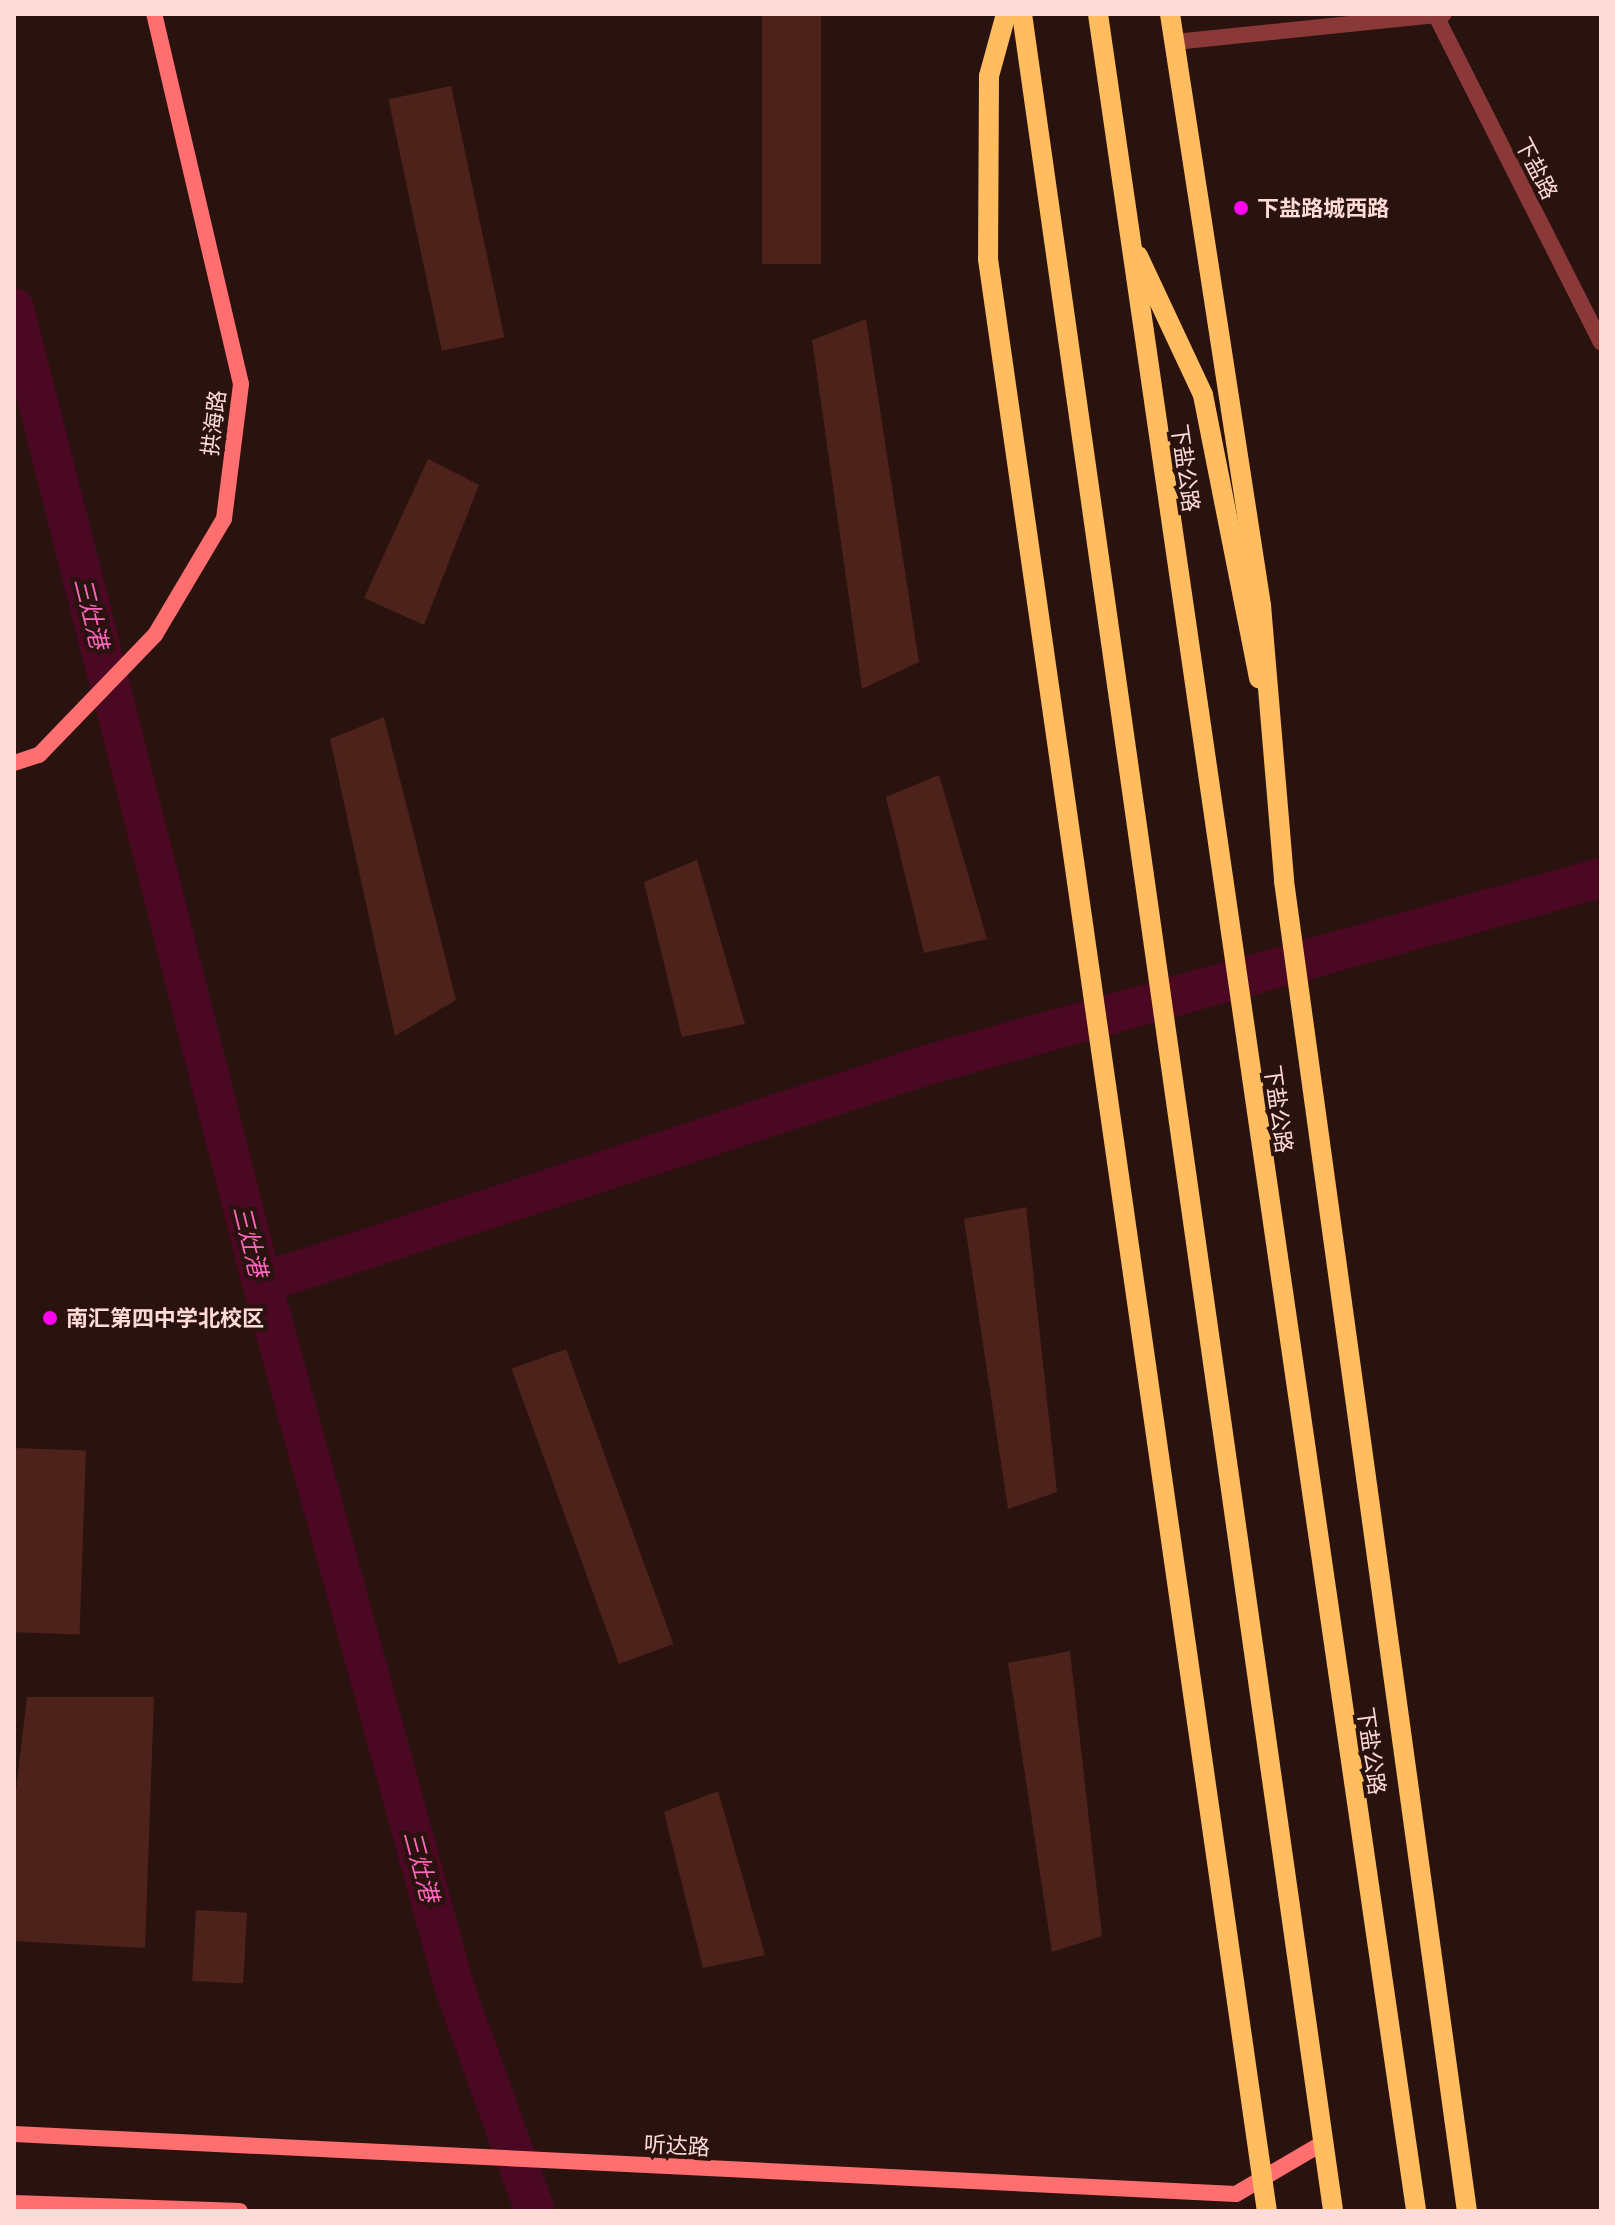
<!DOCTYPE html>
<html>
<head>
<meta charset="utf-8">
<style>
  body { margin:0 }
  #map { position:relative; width:1615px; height:2225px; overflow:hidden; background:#2a130f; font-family:"Noto Sans","Noto Sans SC",sans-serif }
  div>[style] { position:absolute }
  .canal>* { height:40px; margin:-20px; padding:0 20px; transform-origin:20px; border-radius:20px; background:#4a0822 }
  .building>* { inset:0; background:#4c221a; transform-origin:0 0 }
  .street>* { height:16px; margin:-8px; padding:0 8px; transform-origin:8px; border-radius:8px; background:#8b3838 }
  .secondary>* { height:16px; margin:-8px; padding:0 8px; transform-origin:8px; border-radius:8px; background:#ff6f70 }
  .primary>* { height:20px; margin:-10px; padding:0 10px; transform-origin:10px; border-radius:10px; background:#ffbd5f }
  .dots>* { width:22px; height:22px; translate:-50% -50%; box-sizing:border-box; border:4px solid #2a130f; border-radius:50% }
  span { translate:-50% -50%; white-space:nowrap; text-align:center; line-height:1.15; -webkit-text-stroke:8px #2a130f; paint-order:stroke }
  .street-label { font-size:22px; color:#ffdbd8 }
  .poi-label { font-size:22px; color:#ffdbd8; font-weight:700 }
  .left { translate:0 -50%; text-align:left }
  .water-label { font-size:24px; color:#ff66be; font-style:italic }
  .frame { position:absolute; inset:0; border:16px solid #ffdbd8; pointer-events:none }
</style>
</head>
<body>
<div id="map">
  <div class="canal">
    <div style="left:14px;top:308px;width:1006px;rotate:75.73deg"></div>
    <div style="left:262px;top:1283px;width:729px;rotate:74.72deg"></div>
    <div style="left:454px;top:1986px;width:239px;rotate:70.2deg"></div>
    <div style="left:262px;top:1283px;width:700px;rotate:-18.15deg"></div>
    <div style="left:927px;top:1065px;width:699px;rotate:-15.51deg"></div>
  </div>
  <div class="building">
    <div style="left:762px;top:14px;width:59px;height:250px"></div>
    <div style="left:451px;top:86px;width:257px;height:64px;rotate:78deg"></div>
    <div style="clip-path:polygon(866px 319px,919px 662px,862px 689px,812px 340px)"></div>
    <div style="clip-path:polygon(428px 459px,479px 485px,424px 625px,364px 598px)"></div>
    <div style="clip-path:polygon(384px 717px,456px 1000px,395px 1036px,330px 739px)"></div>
    <div style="clip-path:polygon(939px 775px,987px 939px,924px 953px,886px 797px)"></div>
    <div style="clip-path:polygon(697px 860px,745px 1024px,682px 1037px,644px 882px)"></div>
    <div style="clip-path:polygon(1026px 1207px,1057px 1492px,1008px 1509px,964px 1219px)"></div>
    <div style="left:566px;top:1349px;width:314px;height:58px;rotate:70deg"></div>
    <div style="left:14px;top:1448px;width:72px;height:184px;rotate:2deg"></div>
    <div style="clip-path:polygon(1070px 1651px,1102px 1936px,1052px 1952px,1008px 1663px)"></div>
    <div style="clip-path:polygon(27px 1697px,154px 1697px,145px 1948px,14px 1941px,14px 1807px)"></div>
    <div style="clip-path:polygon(718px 1791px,765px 1955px,703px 1968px,664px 1812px)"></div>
    <div style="left:196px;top:1910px;width:51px;height:71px;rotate:3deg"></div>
  </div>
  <div class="street">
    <div style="left:1435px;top:14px;width:368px;rotate:63.2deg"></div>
    <div style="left:1175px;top:42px;width:270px;rotate:-5.9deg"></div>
  </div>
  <div class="secondary">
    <div style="left:14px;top:763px;width:26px;rotate:-18deg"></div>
    <div style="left:39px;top:755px;width:167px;rotate:-46deg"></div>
    <div style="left:155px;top:635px;width:135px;rotate:-59.3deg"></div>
    <div style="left:224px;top:519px;width:136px;rotate:-82.8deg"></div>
    <div style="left:241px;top:384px;width:380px;rotate:-103.2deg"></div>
    <div style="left:14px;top:2134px;width:1223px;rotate:2.81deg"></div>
    <div style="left:1236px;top:2194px;width:101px;rotate:-30.4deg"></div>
    <div style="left:14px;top:2203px;width:226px;rotate:2deg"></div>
  </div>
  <div class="primary">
    <div style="left:1006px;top:14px;width:64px;rotate:105.3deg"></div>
    <div style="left:989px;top:76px;width:183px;rotate:90.3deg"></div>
    <div style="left:988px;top:259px;width:1972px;rotate:81.87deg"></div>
    <div style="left:1022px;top:14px;width:2219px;rotate:81.94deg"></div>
    <div style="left:1098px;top:14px;width:2220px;rotate:81.76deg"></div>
    <div style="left:1170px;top:14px;width:598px;rotate:81.25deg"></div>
    <div style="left:1261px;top:605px;width:277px;rotate:85.2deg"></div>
    <div style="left:1284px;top:881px;width:1343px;rotate:82.17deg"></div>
    <div style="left:1138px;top:256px;width:153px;rotate:64.9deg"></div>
    <div style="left:1203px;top:395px;width:289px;rotate:78.8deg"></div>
  </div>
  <div class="dots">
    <div style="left:1241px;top:208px;background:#ff04ef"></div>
    <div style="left:50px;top:1318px;background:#ff04ef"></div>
  </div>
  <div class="street-label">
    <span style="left:1537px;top:168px;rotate:63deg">下盐路</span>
    <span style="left:213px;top:423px;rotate:-83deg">拱海路</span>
    <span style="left:1186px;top:468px;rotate:82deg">下盐公路</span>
    <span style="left:1279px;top:1109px;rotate:82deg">下盐公路</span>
    <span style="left:1372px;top:1751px;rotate:82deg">下盐公路</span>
    <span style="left:677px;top:2145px;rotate:3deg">听达路</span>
  </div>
  <div class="poi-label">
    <span class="left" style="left:1257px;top:208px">下盐路城西路</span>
    <span class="left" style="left:66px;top:1318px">南汇第四中学北校区</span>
  </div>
  <div class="water-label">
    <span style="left:92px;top:613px;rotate:76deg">三灶港</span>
    <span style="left:251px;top:1241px;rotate:76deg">三灶港</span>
    <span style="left:422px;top:1866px;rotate:75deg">三灶港</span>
  </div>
  <div class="frame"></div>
</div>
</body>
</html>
